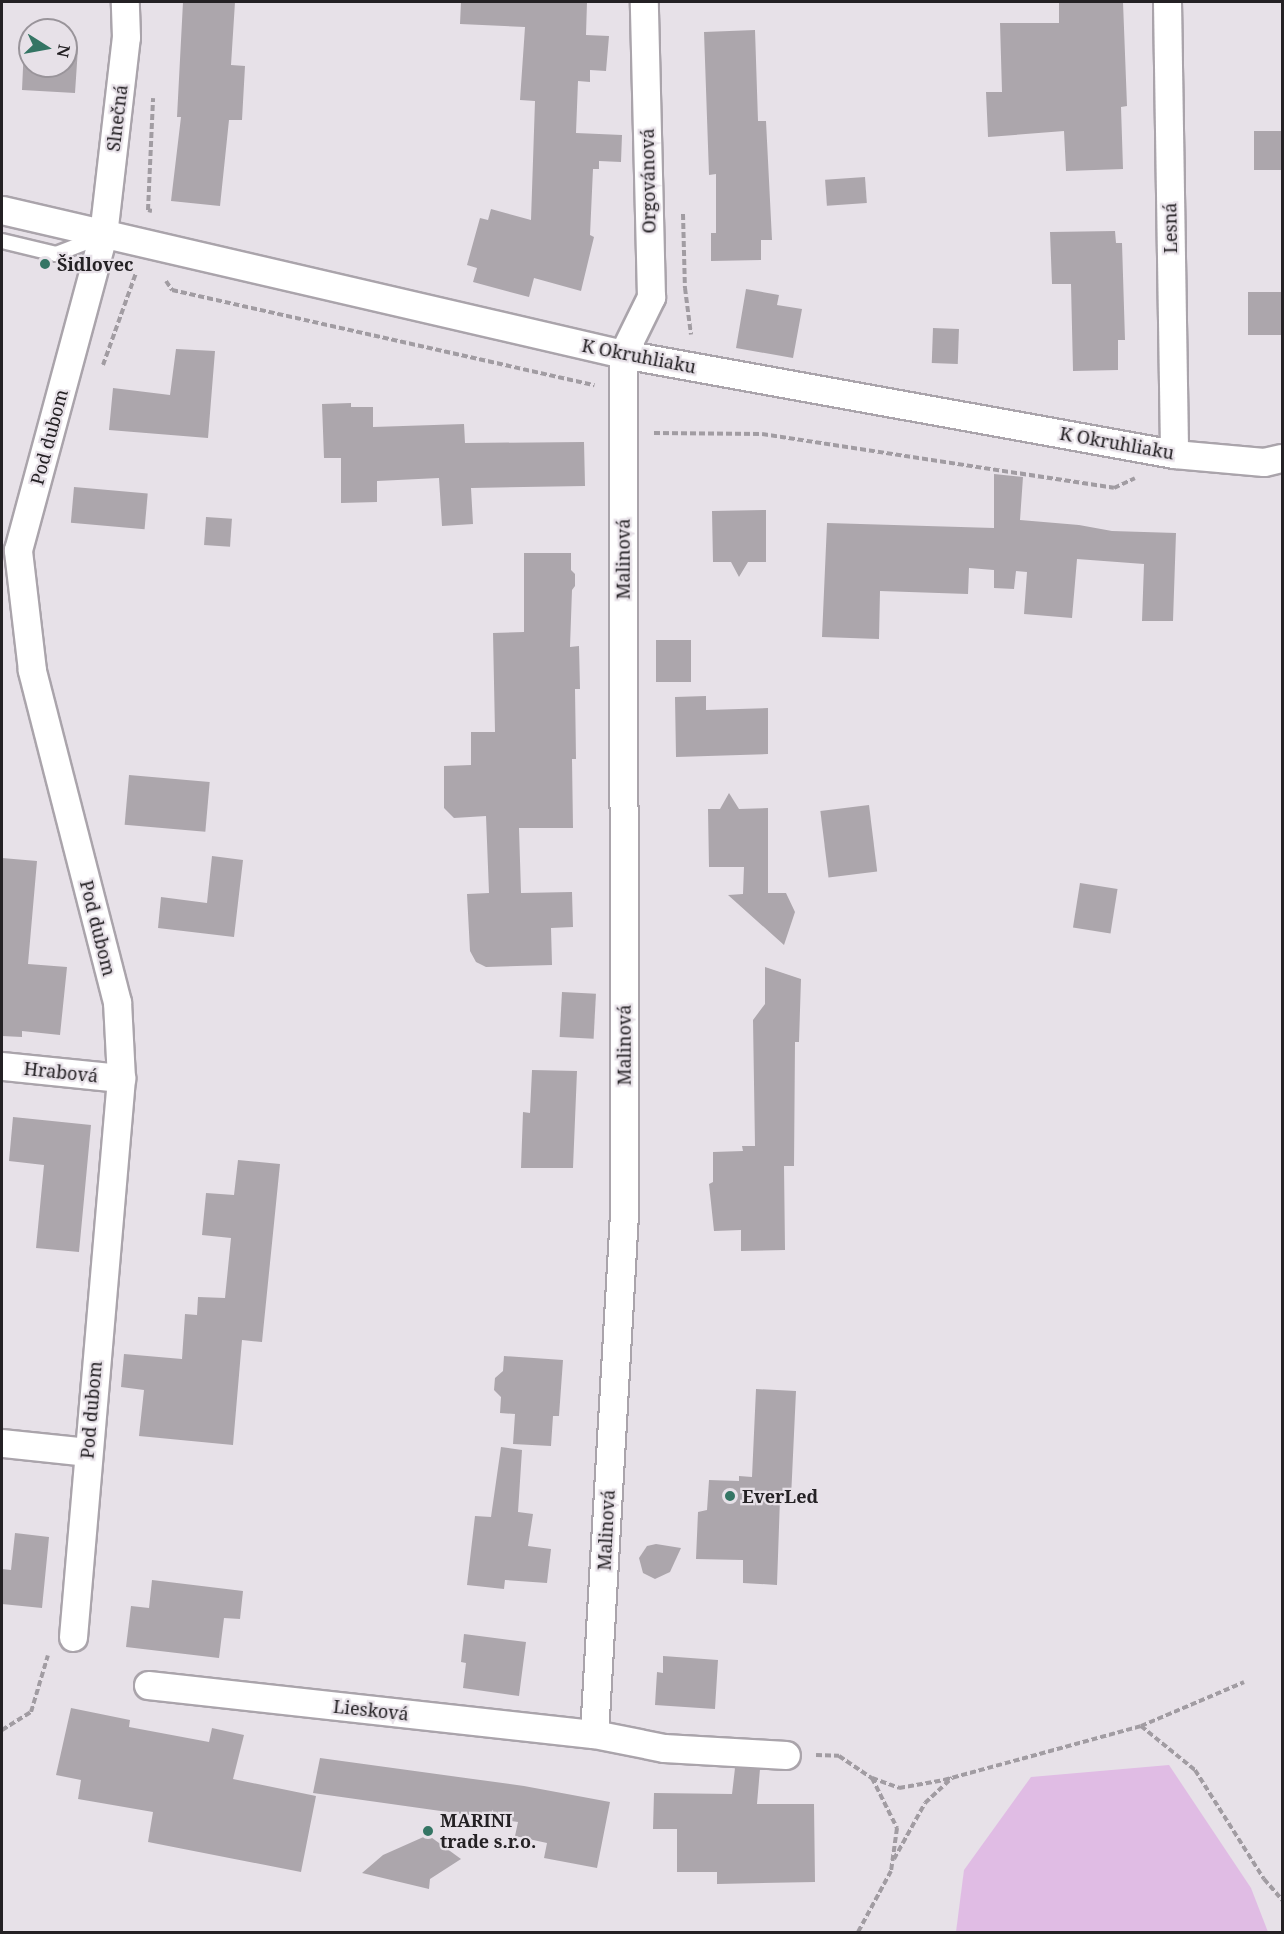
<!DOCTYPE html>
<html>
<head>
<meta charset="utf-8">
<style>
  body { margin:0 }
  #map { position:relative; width:1284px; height:1934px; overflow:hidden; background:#e7e1e8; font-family:"Noto Serif",serif }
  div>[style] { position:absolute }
  .green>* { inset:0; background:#e0bce4 }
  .building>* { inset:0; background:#aca6ac; transform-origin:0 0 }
  .path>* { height:4px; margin-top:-2px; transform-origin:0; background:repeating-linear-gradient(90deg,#a19ca2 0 6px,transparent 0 9px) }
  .roads { filter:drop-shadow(2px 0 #aaa4ab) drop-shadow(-2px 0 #aaa4ab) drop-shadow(0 2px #aaa4ab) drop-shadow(0 -2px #aaa4ab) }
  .lane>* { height:14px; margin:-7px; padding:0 7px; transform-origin:7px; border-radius:7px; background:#fff }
  .street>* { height:27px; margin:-13.5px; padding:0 13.5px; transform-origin:13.5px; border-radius:13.5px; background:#fff }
  .dots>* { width:16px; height:16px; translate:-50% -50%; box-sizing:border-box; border:3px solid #e7e1e8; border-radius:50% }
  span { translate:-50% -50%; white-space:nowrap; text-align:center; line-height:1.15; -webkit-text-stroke:4.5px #e7e1e8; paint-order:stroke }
  .street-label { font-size:18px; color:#242124 }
  .poi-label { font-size:18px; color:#242124; font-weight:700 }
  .left { translate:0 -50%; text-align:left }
  .frame { position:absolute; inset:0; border:3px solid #242124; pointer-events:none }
  .north { position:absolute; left:18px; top:18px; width:60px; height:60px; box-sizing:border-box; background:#e7e1e8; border:2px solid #99949a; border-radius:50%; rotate:101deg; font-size:16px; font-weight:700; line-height:24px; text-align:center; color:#242124 }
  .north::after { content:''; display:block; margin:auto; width:21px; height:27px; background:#347564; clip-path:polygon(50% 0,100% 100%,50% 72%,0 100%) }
</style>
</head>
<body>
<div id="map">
  <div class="green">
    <div style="clip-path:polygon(1169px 1765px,1251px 1888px,1268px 1932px,956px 1932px,964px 1870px,1031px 1777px)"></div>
  </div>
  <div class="building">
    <div style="clip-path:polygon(183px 2px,235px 2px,231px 65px,245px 66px,242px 120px,229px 120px,220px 206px,171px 201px,181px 117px,177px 117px)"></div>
    <div style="clip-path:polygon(461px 2px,587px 2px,586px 35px,609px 36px,606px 71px,590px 70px,590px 82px,578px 81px,576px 133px,622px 135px,621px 162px,599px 161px,599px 169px,593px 169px,590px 235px,594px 237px,581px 291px,534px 278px,529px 297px,473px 282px,477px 268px,467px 265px,480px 218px,488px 220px,491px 209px,531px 220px,535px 101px,520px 100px,525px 27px,460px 24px)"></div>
    <div style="clip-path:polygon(1059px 2px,1123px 2px,1127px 106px,1121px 107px,1123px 169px,1066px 171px,1064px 131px,988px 137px,986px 92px,1002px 92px,1000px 23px,1059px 23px)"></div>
    <div style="clip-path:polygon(755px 30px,758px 121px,766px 121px,772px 240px,761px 240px,761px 260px,711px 261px,711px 233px,716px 233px,716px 174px,709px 175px,704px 32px)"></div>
    <div style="clip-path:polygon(24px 46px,30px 46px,30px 66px,66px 66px,66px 48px,78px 48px,75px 93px,22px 90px)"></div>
    <div style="left:1254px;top:131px;width:28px;height:39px"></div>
    <div style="left:865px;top:177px;width:26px;height:40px;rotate:86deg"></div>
    <div style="clip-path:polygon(1115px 231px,1116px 243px,1122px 243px,1125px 340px,1118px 340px,1118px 370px,1073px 371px,1071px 284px,1052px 284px,1050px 232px)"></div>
    <div style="clip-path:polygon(746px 289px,779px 295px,777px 305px,802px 309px,793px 358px,736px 348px)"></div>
    <div style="left:1248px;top:292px;width:34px;height:43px"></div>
    <div style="left:933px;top:328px;width:26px;height:35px;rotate:2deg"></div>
    <div style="clip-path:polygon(176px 349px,215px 351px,208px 438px,109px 430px,113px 388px,170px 395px)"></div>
    <div style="clip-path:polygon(351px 403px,351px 407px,373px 407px,373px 427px,464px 424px,465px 443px,584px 442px,585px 486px,471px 488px,473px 524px,442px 526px,439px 478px,377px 481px,377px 502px,341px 503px,341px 458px,324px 458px,322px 404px)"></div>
    <div style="clip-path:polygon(994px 474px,1023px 477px,1020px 520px,1079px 525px,1112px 531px,1176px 533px,1173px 621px,1142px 621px,1144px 564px,1077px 559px,1072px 618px,1024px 614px,1027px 572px,1016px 571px,1014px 589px,994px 588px,994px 570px,969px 568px,968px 594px,880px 591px,879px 639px,822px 637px,827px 523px,994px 528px)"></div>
    <div style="left:74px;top:487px;width:74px;height:36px;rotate:5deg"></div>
    <div style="clip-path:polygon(766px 510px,766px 562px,748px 562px,739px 577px,731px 562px,713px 562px,712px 511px)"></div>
    <div style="left:206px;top:517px;width:26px;height:28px;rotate:4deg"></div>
    <div style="clip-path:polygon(524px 553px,571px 553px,571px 570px,575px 574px,575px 586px,572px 590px,570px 647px,579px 646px,580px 689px,575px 689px,576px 759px,572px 759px,573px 828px,519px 828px,521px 893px,572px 892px,573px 927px,551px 928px,552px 965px,486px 967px,476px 962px,470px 951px,467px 894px,489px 893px,486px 816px,454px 818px,444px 808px,444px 766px,471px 765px,471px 732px,495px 732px,493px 633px,524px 632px)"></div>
    <div style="left:656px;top:640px;width:35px;height:42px"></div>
    <div style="clip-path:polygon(706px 696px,706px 710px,768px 708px,768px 754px,676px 757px,675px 697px)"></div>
    <div style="left:129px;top:775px;width:81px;height:50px;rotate:5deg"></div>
    <div style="clip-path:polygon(729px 793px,739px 809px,768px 808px,768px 893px,786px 893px,795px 912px,784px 945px,728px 895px,743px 894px,744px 867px,709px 867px,708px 809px,720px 809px)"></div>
    <div style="left:869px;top:805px;width:67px;height:49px;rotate:83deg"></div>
    <div style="clip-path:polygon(212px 856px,243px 860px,234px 937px,158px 928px,161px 897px,207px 903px)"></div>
    <div style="clip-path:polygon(2px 858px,37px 861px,28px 964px,67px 967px,60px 1035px,22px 1031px,22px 1037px,2px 1036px)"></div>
    <div style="left:1080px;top:883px;width:38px;height:45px;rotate:9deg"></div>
    <div style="clip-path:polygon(765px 967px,801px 979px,799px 1042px,795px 1042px,794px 1166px,784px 1166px,785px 1250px,741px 1251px,741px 1230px,714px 1231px,709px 1184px,713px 1182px,713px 1152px,743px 1151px,742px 1146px,755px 1146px,753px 1020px,765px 1004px)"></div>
    <div style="left:562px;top:992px;width:34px;height:45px;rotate:3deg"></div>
    <div style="clip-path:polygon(532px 1070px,577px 1071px,573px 1168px,521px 1168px,523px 1112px,530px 1113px)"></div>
    <div style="clip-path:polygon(13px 1117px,91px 1125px,79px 1252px,36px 1248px,44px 1165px,9px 1161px)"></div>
    <div style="clip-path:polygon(238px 1160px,280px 1164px,262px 1342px,242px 1340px,233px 1445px,139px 1436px,144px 1390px,121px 1387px,124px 1354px,182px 1359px,185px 1314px,197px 1315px,198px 1297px,225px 1298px,231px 1238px,202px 1235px,206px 1193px,234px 1195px)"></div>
    <div style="clip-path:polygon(504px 1356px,563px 1360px,559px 1416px,553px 1416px,551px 1446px,513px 1444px,515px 1414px,500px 1413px,501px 1397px,494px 1390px,495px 1378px,503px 1371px)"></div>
    <div style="clip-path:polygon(756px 1389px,796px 1391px,791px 1498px,780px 1498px,777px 1585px,743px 1583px,743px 1560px,696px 1559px,698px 1512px,707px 1510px,709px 1480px,739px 1481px,739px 1476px,752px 1477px)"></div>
    <div style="clip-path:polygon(501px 1447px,522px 1450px,518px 1512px,533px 1514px,528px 1546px,551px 1549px,547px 1583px,505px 1580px,504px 1589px,467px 1585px,475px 1516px,491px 1517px)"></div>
    <div style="clip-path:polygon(15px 1533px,49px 1537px,42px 1608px,2px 1604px,2px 1569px,11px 1570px)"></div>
    <div style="clip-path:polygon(656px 1544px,681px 1548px,670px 1572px,655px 1579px,643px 1573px,639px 1558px,647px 1546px)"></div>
    <div style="clip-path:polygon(152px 1580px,243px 1591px,240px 1619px,224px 1618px,219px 1658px,126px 1647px,131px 1606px,149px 1608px)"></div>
    <div style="clip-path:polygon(464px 1634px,526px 1642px,519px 1696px,463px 1688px,466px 1663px,461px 1662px)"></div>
    <div style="clip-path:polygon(663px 1656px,718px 1660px,715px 1709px,655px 1705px,657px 1672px,663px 1673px)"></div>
    <div style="clip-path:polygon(71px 1708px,130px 1720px,129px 1727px,209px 1742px,212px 1728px,244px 1735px,233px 1779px,316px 1796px,301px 1872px,148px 1842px,153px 1812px,78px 1799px,81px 1780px,56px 1775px)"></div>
    <div style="clip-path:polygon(320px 1758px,524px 1786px,610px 1802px,597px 1868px,544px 1858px,547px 1843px,515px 1836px,518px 1822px,313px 1793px)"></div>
    <div style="clip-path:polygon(735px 1768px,760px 1769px,757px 1804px,814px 1804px,815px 1882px,717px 1884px,717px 1872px,677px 1872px,677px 1829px,653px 1829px,654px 1793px,732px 1794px)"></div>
    <div style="clip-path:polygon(428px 1835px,461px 1859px,430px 1879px,429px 1889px,362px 1873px,383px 1855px)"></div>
  </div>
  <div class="path">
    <div style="left:152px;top:211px;width:4px;rotate:-166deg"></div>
    <div style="left:148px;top:210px;width:112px;rotate:-87.4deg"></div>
    <div style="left:683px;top:214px;width:74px;rotate:88.5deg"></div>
    <div style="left:685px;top:288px;width:47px;rotate:82.7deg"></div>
    <div style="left:166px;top:281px;width:11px;rotate:56deg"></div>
    <div style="left:172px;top:290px;width:433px;rotate:12.7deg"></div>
    <div style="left:103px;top:365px;width:98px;rotate:-70.3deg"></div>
    <div style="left:654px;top:433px;width:108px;rotate:0.5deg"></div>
    <div style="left:762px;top:434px;width:356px;rotate:8.7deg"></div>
    <div style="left:1114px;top:488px;width:23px;rotate:-25deg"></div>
    <div style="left:1141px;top:1726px;width:70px;rotate:39.2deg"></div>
    <div style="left:1195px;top:1770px;width:129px;rotate:57.7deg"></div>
    <div style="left:1264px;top:1879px;width:28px;rotate:49deg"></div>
    <div style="left:2px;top:1730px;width:34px;rotate:-32deg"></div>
    <div style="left:31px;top:1712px;width:59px;rotate:-73.4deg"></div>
    <div style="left:816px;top:1755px;width:23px;rotate:2deg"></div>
    <div style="left:839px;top:1756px;width:40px;rotate:34deg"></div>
    <div style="left:872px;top:1778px;width:56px;rotate:63.4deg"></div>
    <div style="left:897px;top:1828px;width:43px;rotate:97.9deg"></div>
    <div style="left:891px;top:1871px;width:69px;rotate:118.4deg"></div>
    <div style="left:872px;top:1778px;width:29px;rotate:20deg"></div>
    <div style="left:899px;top:1788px;width:46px;rotate:-10.1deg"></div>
    <div style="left:944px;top:1780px;width:204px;rotate:-15.3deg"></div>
    <div style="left:1141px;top:1726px;width:112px;rotate:-23.1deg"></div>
    <div style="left:894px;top:1859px;width:64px;rotate:-61deg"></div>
    <div style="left:925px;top:1803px;width:37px;rotate:-43deg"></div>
  </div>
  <div class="roads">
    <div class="lane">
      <div style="left:2px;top:241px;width:56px;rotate:13.5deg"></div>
      <div style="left:56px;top:254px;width:47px;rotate:-21.1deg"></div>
    </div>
    <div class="street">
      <div style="left:1167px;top:2px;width:452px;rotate:89.1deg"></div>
      <div style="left:2px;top:210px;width:637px;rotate:13.06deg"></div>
      <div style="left:623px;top:354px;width:560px;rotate:10.29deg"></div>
      <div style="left:1174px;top:454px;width:90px;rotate:5.1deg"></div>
      <div style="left:1264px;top:462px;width:18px;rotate:-13deg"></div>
      <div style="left:2px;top:1066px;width:120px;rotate:5.8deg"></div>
      <div style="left:2px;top:1443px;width:85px;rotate:6deg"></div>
      <div style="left:73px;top:1637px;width:561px;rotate:-85.09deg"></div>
      <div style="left:121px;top:1078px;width:76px;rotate:-93deg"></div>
      <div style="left:117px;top:1002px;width:343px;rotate:-104.4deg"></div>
      <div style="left:32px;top:670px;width:121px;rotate:-96.7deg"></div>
      <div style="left:18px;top:550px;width:326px;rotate:-74.9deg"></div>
      <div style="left:103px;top:235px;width:199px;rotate:-83.4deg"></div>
      <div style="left:126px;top:37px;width:35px;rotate:-92deg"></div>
      <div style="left:148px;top:1685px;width:449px;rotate:6.3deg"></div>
      <div style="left:594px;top:1734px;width:71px;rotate:11.3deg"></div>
      <div style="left:664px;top:1748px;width:122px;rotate:3.3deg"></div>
      <div style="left:594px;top:1734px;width:521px;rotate:-86.7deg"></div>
      <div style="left:624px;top:1214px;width:860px;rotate:-90.07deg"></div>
      <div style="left:623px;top:354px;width:64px;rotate:-63.8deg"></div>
      <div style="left:651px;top:297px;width:295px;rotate:-91.4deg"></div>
    </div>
  </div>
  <div class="dots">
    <div style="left:45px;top:264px;background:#347564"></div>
    <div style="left:730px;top:1496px;background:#347564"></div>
    <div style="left:428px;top:1831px;background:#347564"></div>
  </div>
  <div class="street-label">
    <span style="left:117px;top:118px;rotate:-83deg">Slnečná</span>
    <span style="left:648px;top:181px;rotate:-91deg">Orgovánová</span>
    <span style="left:1170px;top:228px;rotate:-91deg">Lesná</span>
    <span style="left:639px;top:356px;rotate:11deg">K Okruhliaku</span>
    <span style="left:49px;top:437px;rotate:-75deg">Pod dubom</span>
    <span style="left:1117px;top:443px;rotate:10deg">K Okruhliaku</span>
    <span style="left:623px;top:559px;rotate:-90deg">Malinová</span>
    <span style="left:98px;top:928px;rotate:76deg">Pod dubom</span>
    <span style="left:624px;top:1045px;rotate:-90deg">Malinová</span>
    <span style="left:61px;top:1072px;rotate:6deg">Hrabová</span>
    <span style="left:91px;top:1410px;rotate:-85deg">Pod dubom</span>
    <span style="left:606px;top:1530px;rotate:-87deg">Malinová</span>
    <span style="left:371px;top:1710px;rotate:6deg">Liesková</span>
  </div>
  <div class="poi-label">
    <span class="left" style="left:57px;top:264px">Šidlovec</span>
    <span class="left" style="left:742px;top:1496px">EverLed</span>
    <span class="left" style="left:440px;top:1831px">MARINI<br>trade s.r.o.</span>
  </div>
  <div class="frame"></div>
  <div class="north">N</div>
</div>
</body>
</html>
